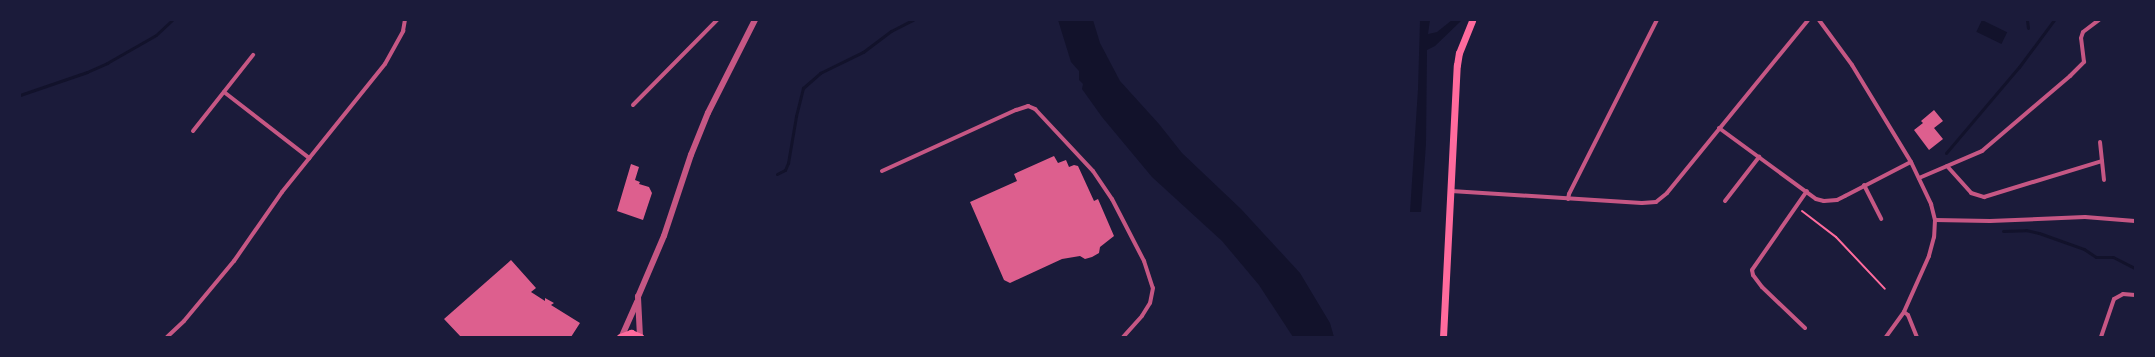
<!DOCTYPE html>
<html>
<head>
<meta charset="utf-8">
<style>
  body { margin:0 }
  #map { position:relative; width:2155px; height:357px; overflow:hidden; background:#1b1b3a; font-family:Ubuntu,sans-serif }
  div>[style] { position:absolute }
  .water>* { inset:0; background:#12122b; transform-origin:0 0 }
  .stream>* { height:3px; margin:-1.5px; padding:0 1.5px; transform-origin:1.5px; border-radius:1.5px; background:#12122b }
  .building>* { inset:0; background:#dd5f8e }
  .path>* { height:2px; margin:-1px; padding:0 1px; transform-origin:1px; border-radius:1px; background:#ff6b9d }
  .minor>* { height:4px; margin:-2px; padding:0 2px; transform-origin:2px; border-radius:2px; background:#c65784 }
  .tertiary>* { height:5.5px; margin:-2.75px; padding:0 2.75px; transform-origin:2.75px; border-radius:2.75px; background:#c65784 }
  .primary>* { height:7px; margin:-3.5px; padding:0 3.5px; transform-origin:3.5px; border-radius:3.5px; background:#ff6b9d }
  span { translate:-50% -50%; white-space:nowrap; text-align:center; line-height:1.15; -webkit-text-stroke:4px #1b1b3a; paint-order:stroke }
  .frame { position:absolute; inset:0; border:21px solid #1b1b3a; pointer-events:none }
</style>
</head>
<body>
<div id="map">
  <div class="water">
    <div style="clip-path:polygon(1058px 20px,1093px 20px,1100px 43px,1120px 81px,1159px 124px,1182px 153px,1241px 209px,1300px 273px,1330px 323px,1334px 337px,1293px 337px,1259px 285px,1222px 241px,1152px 177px,1102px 117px,1082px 89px,1083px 84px,1079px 80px,1079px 71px,1071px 62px)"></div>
    <div style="clip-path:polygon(1420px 20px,1430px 20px,1428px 34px,1437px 32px,1452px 20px,1462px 20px,1435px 46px,1427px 50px,1426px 144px,1421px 212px,1410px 212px,1418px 89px)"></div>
    <div style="left:1982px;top:20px;width:28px;height:13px;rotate:26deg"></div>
  </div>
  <div class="stream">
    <div style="left:2027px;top:20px;width:8px;rotate:83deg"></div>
    <div style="left:20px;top:95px;width:71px;rotate:-18.9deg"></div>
    <div style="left:87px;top:72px;width:22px;rotate:-24deg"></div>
    <div style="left:107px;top:63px;width:56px;rotate:-29.7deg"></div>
    <div style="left:156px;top:35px;width:22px;rotate:-43deg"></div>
    <div style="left:1946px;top:153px;width:113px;rotate:-49.7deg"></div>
    <div style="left:2019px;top:67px;width:59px;rotate:-53.3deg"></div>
    <div style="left:777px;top:174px;width:9px;rotate:-27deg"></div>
    <div style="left:785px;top:170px;width:8px;rotate:-67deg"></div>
    <div style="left:788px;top:163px;width:48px;rotate:-80.3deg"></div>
    <div style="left:796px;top:116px;width:29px;rotate:-76deg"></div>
    <div style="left:803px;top:88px;width:23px;rotate:-41deg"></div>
    <div style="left:820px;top:73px;width:48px;rotate:-26deg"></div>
    <div style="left:863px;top:52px;width:35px;rotate:-37deg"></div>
    <div style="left:891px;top:31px;width:25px;rotate:-27deg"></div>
    <div style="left:2003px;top:231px;width:23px;rotate:-2deg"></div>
    <div style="left:2026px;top:230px;width:13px;rotate:13deg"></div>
    <div style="left:2039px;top:233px;width:48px;rotate:19.6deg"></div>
    <div style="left:2084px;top:249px;width:14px;rotate:34deg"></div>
    <div style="left:2096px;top:257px;width:17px"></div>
    <div style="left:2113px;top:257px;width:25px;rotate:27deg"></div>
  </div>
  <div class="building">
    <div style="clip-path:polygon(1934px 110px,1943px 121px,1934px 128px,1943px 139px,1929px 150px,1914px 130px,1923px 123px,1921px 121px)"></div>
    <div style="clip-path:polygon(1054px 156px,1058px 163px,1066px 160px,1069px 167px,1074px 165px,1078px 166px,1094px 201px,1098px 199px,1114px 236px,1100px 247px,1099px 253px,1092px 257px,1085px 259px,1080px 256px,1062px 259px,1010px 283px,1004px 280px,970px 202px,1017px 181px,1014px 174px)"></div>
    <div style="clip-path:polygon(631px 164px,639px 167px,635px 180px,640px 182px,639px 184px,649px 187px,652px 193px,643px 220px,617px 211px)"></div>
    <div style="clip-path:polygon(511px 260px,536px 288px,531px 292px,545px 301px,545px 298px,554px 303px,551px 305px,580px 323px,571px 337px,461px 337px,444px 319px)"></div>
  </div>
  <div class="path">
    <div style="left:1802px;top:211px;width:43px;rotate:37.4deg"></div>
    <div style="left:1836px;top:237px;width:71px;rotate:46.7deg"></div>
  </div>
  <div class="minor">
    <div style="left:1819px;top:20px;width:56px;rotate:53.7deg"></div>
    <div style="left:1852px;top:65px;width:114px;rotate:58.7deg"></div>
    <div style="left:1911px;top:162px;width:47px;rotate:64.5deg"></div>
    <div style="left:1931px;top:204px;width:16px;rotate:76deg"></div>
    <div style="left:1935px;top:220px;width:17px;rotate:93deg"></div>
    <div style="left:1934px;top:237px;width:20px;rotate:105deg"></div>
    <div style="left:1929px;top:256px;width:61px;rotate:114.1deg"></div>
    <div style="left:1904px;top:312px;width:31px;rotate:126deg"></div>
    <div style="left:224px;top:92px;width:108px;rotate:37.8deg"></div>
    <div style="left:633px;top:105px;width:120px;rotate:-45.3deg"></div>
    <div style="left:1719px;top:128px;width:120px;rotate:36.2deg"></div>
    <div style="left:1816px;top:199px;width:8px;rotate:14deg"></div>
    <div style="left:1824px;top:201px;width:13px;rotate:-4deg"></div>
    <div style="left:1837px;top:200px;width:9px;rotate:-27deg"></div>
    <div style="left:1845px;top:196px;width:74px;rotate:-27.3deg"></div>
    <div style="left:193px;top:131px;width:97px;rotate:-51.7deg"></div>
    <div style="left:2102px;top:161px;width:19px;rotate:84deg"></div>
    <div style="left:1947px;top:166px;width:36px;rotate:48deg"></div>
    <div style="left:1971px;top:193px;width:14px;rotate:17deg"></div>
    <div style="left:1984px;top:197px;width:123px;rotate:-17deg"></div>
    <div style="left:2102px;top:161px;width:19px;rotate:-96deg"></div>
    <div style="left:882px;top:171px;width:147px;rotate:-24.5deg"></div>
    <div style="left:1016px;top:110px;width:13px;rotate:-18deg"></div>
    <div style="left:1028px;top:106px;width:8px;rotate:23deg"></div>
    <div style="left:1035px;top:109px;width:85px;rotate:46.9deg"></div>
    <div style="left:1093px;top:171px;width:34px;rotate:56deg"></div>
    <div style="left:1112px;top:199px;width:70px;rotate:62.7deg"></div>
    <div style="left:1144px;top:261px;width:28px;rotate:72deg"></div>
    <div style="left:1153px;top:288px;width:15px;rotate:101deg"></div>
    <div style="left:1150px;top:303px;width:15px;rotate:122deg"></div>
    <div style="left:1142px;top:316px;width:28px;rotate:132deg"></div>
    <div style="left:1919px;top:178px;width:69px;rotate:-23.2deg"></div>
    <div style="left:1982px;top:151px;width:116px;rotate:-40.4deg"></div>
    <div style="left:2070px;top:76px;width:20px;rotate:-45deg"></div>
    <div style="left:2084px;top:62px;width:24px;rotate:-97deg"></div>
    <div style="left:2081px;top:38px;width:6px;rotate:-72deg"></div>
    <div style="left:2083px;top:32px;width:20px;rotate:-37deg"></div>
    <div style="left:1864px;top:185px;width:38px;rotate:63deg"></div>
    <div style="left:1451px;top:191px;width:191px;rotate:3.6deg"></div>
    <div style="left:1642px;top:203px;width:14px;rotate:-4deg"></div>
    <div style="left:1656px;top:202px;width:14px;rotate:-39deg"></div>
    <div style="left:1667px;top:193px;width:223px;rotate:-50.8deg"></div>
    <div style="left:1568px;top:199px;width:5px;rotate:-79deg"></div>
    <div style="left:1569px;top:194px;width:195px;rotate:-63.2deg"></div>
    <div style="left:1725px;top:201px;width:56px;rotate:-52.3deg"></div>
    <div style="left:1935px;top:220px;width:55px;rotate:1deg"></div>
    <div style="left:1990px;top:221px;width:95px;rotate:-2.4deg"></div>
    <div style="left:2085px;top:217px;width:50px;rotate:4.6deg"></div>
    <div style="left:1904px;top:312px;width:5px;rotate:37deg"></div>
    <div style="left:1908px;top:315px;width:24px;rotate:68deg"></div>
    <div style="left:1805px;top:328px;width:59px;rotate:-136.4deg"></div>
    <div style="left:1762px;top:287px;width:15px;rotate:-127deg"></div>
    <div style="left:1753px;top:275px;width:5px;rotate:-101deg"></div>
    <div style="left:1752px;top:270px;width:96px;rotate:-55.2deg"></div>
    <div style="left:167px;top:337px;width:23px;rotate:-43deg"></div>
    <div style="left:184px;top:321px;width:78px;rotate:-50.2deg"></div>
    <div style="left:234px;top:261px;width:84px;rotate:-55.2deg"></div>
    <div style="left:282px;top:192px;width:164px;rotate:-51.2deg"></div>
    <div style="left:385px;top:64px;width:38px;rotate:-61deg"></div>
    <div style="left:403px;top:31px;width:11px;rotate:-80deg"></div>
    <div style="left:2101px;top:337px;width:40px;rotate:-71.1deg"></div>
    <div style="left:2114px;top:299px;width:10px;rotate:-29deg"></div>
    <div style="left:2123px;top:294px;width:12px;rotate:5deg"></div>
  </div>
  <div class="tertiary">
    <div style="left:622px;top:336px;width:37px;rotate:-66deg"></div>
    <div style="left:640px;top:337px;width:40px;rotate:-92.9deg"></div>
    <div style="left:638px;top:297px;width:66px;rotate:-66.9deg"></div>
    <div style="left:664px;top:236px;width:85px;rotate:-71.6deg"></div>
    <div style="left:691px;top:155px;width:45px;rotate:-68deg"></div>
    <div style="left:708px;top:113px;width:104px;rotate:-63.2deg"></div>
  </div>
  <div class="primary">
    <div style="left:620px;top:337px;width:12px;rotate:-20deg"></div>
    <div style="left:631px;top:333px;width:10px;rotate:24deg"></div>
    <div style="left:1443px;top:337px;width:272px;rotate:-87.1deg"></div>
    <div style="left:1457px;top:65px;width:12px;rotate:-81deg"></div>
    <div style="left:1459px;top:53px;width:35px;rotate:-68deg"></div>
  </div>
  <div class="frame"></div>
</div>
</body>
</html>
